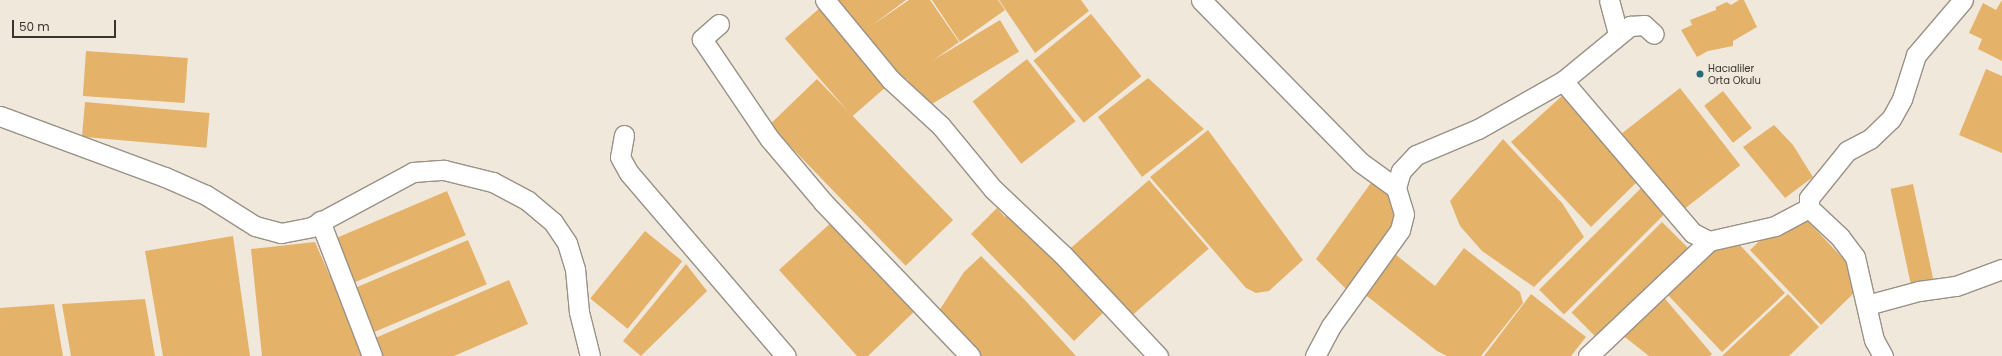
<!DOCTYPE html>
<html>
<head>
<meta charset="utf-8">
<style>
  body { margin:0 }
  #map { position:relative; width:2002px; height:356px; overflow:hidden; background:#f1e8dc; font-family:Poppins,sans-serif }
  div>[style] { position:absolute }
  .building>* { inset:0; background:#e5b26a; transform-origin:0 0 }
  .roads { filter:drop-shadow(1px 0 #999186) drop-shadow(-1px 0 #999186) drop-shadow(0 1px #999186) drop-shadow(0 -1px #999186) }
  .minor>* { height:19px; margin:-9.5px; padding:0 9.5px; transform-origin:9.5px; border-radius:9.5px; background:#fff }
  .dots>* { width:11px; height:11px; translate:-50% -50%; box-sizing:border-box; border:2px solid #f1e8dc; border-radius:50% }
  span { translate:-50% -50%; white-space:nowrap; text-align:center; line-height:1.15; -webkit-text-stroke:3px #f1e8dc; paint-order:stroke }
  .poi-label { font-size:10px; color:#383530 }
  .left { translate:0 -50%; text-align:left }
  .scale { position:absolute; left:12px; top:20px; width:104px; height:18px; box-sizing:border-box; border:2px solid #383530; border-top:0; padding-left:5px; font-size:12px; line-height:14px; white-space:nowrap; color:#383530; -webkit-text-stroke:3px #f1e8dc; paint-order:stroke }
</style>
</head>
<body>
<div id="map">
  <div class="building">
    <div style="clip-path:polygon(835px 0,906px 0,871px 26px,909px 0,930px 0,959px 42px,900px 84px,863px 31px)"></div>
    <div style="clip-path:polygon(932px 0,998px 0,1005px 10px,960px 42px)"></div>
    <div style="clip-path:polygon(999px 0,1081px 0,1089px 11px,1035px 53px)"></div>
    <div style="clip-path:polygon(1739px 0,1744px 0,1757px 27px,1733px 41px,1733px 46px,1708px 51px,1697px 57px,1681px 30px,1692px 25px,1690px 20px,1716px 10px,1716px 7px,1727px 2px,1731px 5px)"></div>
    <div style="clip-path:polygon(2002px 0,2002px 61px,1978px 49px,1982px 39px,1969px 33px,1983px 3px,1996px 10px)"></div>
    <div style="left:821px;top:7px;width:103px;height:48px;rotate:49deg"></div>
    <div style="left:1091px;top:14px;width:80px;height:74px;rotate:51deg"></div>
    <div style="left:1000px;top:20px;width:37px;height:110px;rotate:59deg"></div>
    <div style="left:86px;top:51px;width:102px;height:45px;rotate:4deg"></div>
    <div style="left:1027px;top:59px;width:79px;height:69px;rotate:52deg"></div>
    <div style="clip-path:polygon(1986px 69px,2002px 76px,2002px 153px,1959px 135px)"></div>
    <div style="clip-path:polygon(1148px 78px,1204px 129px,1142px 177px,1098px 117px)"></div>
    <div style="left:817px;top:79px;width:196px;height:66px;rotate:46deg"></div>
    <div style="left:1680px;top:88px;width:98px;height:78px;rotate:52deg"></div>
    <div style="left:1723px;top:91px;width:47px;height:24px;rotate:52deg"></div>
    <div style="clip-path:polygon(1562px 96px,1569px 99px,1642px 177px,1591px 227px,1511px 142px)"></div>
    <div style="left:85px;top:102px;width:125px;height:35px;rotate:5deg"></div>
    <div style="clip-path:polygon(1774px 125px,1793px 145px,1813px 177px,1785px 198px,1743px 147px)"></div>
    <div style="clip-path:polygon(1208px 130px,1303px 260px,1269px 291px,1256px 293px,1246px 288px,1150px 177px)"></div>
    <div style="clip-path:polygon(1503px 139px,1562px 203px,1584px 237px,1534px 287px,1482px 251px,1460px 226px,1450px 201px)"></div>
    <div style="left:1149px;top:180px;width:91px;height:107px;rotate:49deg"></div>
    <div style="clip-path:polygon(1373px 180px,1390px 191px,1397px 222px,1348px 291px,1316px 259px)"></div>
    <div style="left:1913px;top:184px;width:103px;height:23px;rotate:78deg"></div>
    <div style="left:1641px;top:188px;width:35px;height:144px;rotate:45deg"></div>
    <div style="left:447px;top:191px;width:48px;height:126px;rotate:67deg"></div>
    <div style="clip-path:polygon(997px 208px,1005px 217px,1012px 210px,1107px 309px,1074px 341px,971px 234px)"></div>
    <div style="clip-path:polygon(1805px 218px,1851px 267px,1855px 292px,1821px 325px,1750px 250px,1770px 231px)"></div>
    <div style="clip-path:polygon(834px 220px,918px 308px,868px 356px,857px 356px,779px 270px)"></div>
    <div style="left:1662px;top:222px;width:38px;height:128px;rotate:45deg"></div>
    <div style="left:645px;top:231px;width:48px;height:87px;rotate:39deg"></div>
    <div style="clip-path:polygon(233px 236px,250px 356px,163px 356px,145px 251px)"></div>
    <div style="left:468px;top:240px;width:48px;height:126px;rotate:67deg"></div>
    <div style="clip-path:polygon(315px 242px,365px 356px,262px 356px,251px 249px)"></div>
    <div style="clip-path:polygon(1738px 243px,1785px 293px,1722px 352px,1665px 292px,1709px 251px)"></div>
    <div style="clip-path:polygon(1464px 248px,1520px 292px,1523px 303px,1481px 356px,1447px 356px,1437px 351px,1363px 293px,1395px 254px,1435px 286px)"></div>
    <div style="clip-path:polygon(981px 256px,1024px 299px,1076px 356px,976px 356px,937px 314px,964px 272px)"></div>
    <div style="clip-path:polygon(686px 264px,707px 291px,641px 356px,623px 341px)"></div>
    <div style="clip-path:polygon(509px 280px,528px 324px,454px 356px,381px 356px,373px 339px)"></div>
    <div style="clip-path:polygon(1531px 294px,1586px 337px,1571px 356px,1484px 356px)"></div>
    <div style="clip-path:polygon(1661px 294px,1712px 354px,1710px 356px,1649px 356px,1621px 334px)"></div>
    <div style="clip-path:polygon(1788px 294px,1819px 327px,1789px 356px,1722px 356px)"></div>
    <div style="clip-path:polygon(145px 299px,155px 356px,71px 356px,62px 304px)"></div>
    <div style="clip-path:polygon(54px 304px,63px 356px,0 356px,0 308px)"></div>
  </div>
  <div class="roads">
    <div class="minor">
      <div style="left:825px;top:0;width:104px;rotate:50.5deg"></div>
      <div style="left:891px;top:80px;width:68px;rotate:42.6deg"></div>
      <div style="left:941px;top:126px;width:82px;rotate:50.5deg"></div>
      <div style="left:993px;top:189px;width:96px;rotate:43.3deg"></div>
      <div style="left:1063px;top:255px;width:139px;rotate:46.8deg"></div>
      <div style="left:1201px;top:0;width:227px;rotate:45.5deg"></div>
      <div style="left:1360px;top:162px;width:44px;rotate:35.8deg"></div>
      <div style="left:1609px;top:0;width:34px;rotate:75deg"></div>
      <div style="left:719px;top:24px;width:23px;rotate:139deg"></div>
      <div style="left:702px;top:39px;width:120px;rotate:55.9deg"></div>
      <div style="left:769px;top:138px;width:84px;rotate:49.8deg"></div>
      <div style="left:823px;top:202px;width:213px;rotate:46.3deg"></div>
      <div style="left:1563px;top:81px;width:200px;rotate:49.5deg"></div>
      <div style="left:1693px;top:233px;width:18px;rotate:27deg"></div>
      <div style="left:0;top:116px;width:176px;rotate:20.3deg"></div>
      <div style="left:165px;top:177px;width:45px;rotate:23.7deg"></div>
      <div style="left:206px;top:195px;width:58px;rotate:32.3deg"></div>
      <div style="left:255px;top:226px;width:27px;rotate:15deg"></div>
      <div style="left:281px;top:233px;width:31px;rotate:-11deg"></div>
      <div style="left:311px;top:227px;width:116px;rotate:-28.3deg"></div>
      <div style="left:413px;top:172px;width:31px;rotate:-4deg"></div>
      <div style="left:444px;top:170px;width:50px;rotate:13.8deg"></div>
      <div style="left:493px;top:182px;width:40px;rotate:28deg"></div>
      <div style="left:528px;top:201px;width:33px;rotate:40deg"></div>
      <div style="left:553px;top:222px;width:25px;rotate:56deg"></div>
      <div style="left:567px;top:243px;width:27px;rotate:73deg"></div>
      <div style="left:575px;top:269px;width:43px;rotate:84.7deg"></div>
      <div style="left:579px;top:312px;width:45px;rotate:76deg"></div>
      <div style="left:624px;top:135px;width:22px;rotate:100deg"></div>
      <div style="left:620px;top:157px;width:18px;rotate:61deg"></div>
      <div style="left:629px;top:173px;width:241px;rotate:49.4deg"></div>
      <div style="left:320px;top:221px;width:145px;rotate:68.9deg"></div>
      <div style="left:1867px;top:305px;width:54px;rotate:-15.1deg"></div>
      <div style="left:1919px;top:291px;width:37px;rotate:-8deg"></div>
      <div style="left:1956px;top:286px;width:49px;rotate:-20.3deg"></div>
      <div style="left:1315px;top:356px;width:34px;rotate:-62deg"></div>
      <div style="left:1331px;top:326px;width:118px;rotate:-54.3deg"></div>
      <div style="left:1400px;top:230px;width:16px;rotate:-76deg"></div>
      <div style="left:1404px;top:214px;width:27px;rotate:-107deg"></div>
      <div style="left:1396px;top:188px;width:18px;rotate:-74deg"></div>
      <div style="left:1401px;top:171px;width:22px;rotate:-47deg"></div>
      <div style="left:1416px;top:155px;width:67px;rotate:-22.8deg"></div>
      <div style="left:1478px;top:129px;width:98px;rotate:-29.5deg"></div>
      <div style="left:1563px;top:81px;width:87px;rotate:-39.4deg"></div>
      <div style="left:1630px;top:26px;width:14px;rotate:-4deg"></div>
      <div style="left:1644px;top:25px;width:13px;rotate:42deg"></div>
      <div style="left:1588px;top:356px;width:167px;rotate:-43.5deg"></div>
      <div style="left:1709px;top:241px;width:68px;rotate:-12.8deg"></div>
      <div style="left:1775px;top:226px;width:38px;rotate:-28deg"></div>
      <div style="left:1883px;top:356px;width:18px;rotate:-119deg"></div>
      <div style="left:1874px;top:340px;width:85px;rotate:-102.9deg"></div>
      <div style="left:1855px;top:257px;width:25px;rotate:-127deg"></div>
      <div style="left:1840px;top:237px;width:42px;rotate:-136.9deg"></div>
      <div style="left:1809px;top:208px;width:10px;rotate:-90deg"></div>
      <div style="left:1809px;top:198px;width:60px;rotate:-51deg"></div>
      <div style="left:1847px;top:151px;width:26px;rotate:-28deg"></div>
      <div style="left:1870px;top:139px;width:29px;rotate:-44deg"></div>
      <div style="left:1891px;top:119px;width:23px;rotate:-61deg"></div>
      <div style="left:1902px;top:99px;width:46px;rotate:-72.3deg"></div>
      <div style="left:1916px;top:55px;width:72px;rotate:-49.5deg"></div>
    </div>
  </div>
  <div class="dots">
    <div style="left:1700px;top:74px;background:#256d79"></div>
  </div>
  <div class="poi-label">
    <span class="left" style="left:1708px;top:74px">Hacıaliler<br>Orta Okulu</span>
  </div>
  <div class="scale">50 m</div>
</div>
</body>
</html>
